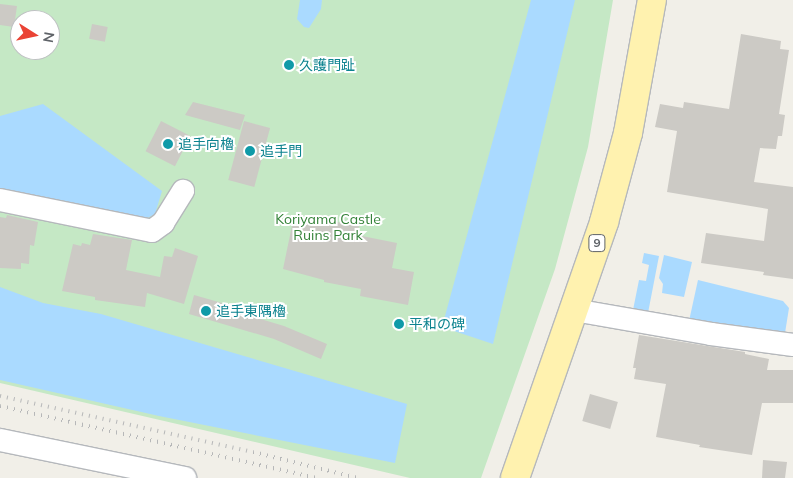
<!DOCTYPE html>
<html>
<head>
<meta charset="utf-8">
<style>
  body { margin:0 }
  #map { position:relative; width:793px; height:478px; overflow:hidden; background:#f1efe8; font-family:Mulish,"Noto Sans JP",sans-serif }
  div>[style] { position:absolute }
  .green>* { inset:0; background:#c5e8c5 }
  .water>* { inset:0; background:#aadaff }
  .building>* { inset:0; background:#cccac5; transform-origin:0 0 }
  .roads { filter:drop-shadow(1px 0 #b5b8bc) drop-shadow(-1px 0 #b5b8bc) drop-shadow(0 1px #b5b8bc) drop-shadow(0 -1px #b5b8bc) }
  .minor>* { height:22px; margin:-11px; padding:0 11px; transform-origin:11px; border-radius:11px; background:#fff }
  .major>* { height:28px; margin:-14px; padding:0 14px; transform-origin:14px; border-radius:14px; background:#fff2af }
  .rail>* { height:4px; margin-top:-2px; transform-origin:0; background:repeating-linear-gradient(90deg,#b6b7b8 0 1px,transparent 0 7px) }
  .dots>* { width:14px; height:14px; translate:-50% -50%; box-sizing:border-box; border:2px solid #fff; border-radius:50% }
  span { translate:-50% -50%; white-space:nowrap; text-align:center; line-height:1.15; -webkit-text-stroke:4px #fff; paint-order:stroke }
  .shield-label span { padding:1px 4px; background:#fff; border:1px solid; border-radius:4px; -webkit-text-stroke-width:0 }
  .shield-label { font-size:12px; color:#5f6368; font-weight:700 }
  .culture-label { font-size:14px; color:#0d838f }
  .left { translate:0 -50%; text-align:left }
  .park-label { font-size:14px; color:#348238 }
  .north { position:absolute; left:10px; top:10px; width:50px; height:50px; box-sizing:border-box; background:#fff; border:1px solid #bfc1c3; border-radius:50%; rotate:100deg; font-size:14px; font-weight:700; line-height:20px; text-align:center; color:#5f6368 }
  .north::after { content:''; display:block; margin:auto; width:18px; height:22px; background:#ea4335; clip-path:polygon(50% 0,100% 100%,50% 72%,0 100%) }
</style>
</head>
<body>
<div id="map">
  <div class="green">
    <div style="clip-path:polygon(evenodd,0 0,613px 0,588px 147px,555px 269px,481px 478px,410px 478px,0 383px,0 0,20px 20px,50px 20px,50px 50px,20px 50px,20px 20px)"></div>
  </div>
  <div class="water">
    <div style="clip-path:polygon(300px 0,322px 0,321px 9px,309px 28px,304px 27px,297px 19px)"></div>
    <div style="clip-path:polygon(531px 0,575px 0,493px 344px,442px 327px)"></div>
    <div style="clip-path:polygon(43px 104px,162px 191px,155px 214px,140px 222px,0 192px,0 116px)"></div>
    <div style="clip-path:polygon(644px 253px,659px 256px,648px 313px,633px 310px,639px 280px,646px 281px,649px 265px,642px 263px)"></div>
    <div style="clip-path:polygon(664px 255px,692px 262px,684px 297px,662px 293px,663px 284px,659px 278px)"></div>
    <div style="clip-path:polygon(698px 280px,783px 301px,789px 308px,785px 333px,689px 321px)"></div>
    <div style="clip-path:polygon(0 287px,43px 303px,101px 314px,407px 404px,395px 463px,159px 416px,0 380px)"></div>
  </div>
  <div class="building">
    <div style="clip-path:polygon(0 4px,17px 6px,14px 27px,0 25px)"></div>
    <div style="left:92px;top:24px;width:16px;height:15px;rotate:11deg"></div>
    <div style="clip-path:polygon(741px 34px,781px 41px,780px 49px,789px 50px,779px 114px,785px 115px,782px 136px,778px 136px,776px 149px,760px 148px,754px 182px,793px 187px,793px 279px,763px 275px,764px 272px,701px 263px,706px 233px,764px 241px,768px 209px,667px 192px,677px 131px,655px 127px,660px 104px,683px 108px,684px 102px,729px 109px)"></div>
    <div style="clip-path:polygon(193px 102px,245px 115px,240px 130px,185px 115px)"></div>
    <div style="left:161px;top:121px;width:33px;height:34px;rotate:27deg"></div>
    <div style="left:244px;top:121px;width:27px;height:61px;rotate:15deg"></div>
    <div style="clip-path:polygon(7px 215px,38px 222px,34px 246px,30px 245px,29px 264px,21px 263px,21px 269px,0 268px,0 217px,6px 218px)"></div>
    <div style="clip-path:polygon(294px 216px,337px 224px,337px 222px,359px 226px,357px 235px,397px 243px,392px 268px,414px 272px,408px 305px,360px 296px,361px 289px,324px 282px,324px 280px,283px 269px)"></div>
    <div style="clip-path:polygon(93px 234px,132px 240px,126px 270px,160px 277px,164px 256px,172px 257px,175px 248px,198px 256px,184px 304px,147px 293px,145px 307px,95px 300px,95px 297px,62px 291px,73px 244px,81px 246px,82px 243px,90px 245px)"></div>
    <div style="clip-path:polygon(194px 295px,222px 303px,221px 307px,284px 326px,327px 344px,321px 359px,274px 339px,189px 314px)"></div>
    <div style="clip-path:polygon(639px 335px,745px 352px,745px 354px,769px 359px,767px 370px,793px 370px,793px 403px,762px 403px,752px 455px,699px 447px,700px 445px,656px 437px,666px 384px,634px 379px,636px 368px,633px 368px)"></div>
    <div style="left:590px;top:394px;width:29px;height:28px;rotate:16deg"></div>
    <div style="clip-path:polygon(763px 460px,787px 462px,785px 478px,762px 478px)"></div>
  </div>
  <div class="roads">
    <div class="minor">
      <div style="left:0;top:200px;width:155px;rotate:11.5deg"></div>
      <div style="left:152px;top:231px;width:14px;rotate:-36deg"></div>
      <div style="left:163px;top:223px;width:38px;rotate:-58deg"></div>
      <div style="left:574px;top:310px;width:139px;rotate:9.9deg"></div>
      <div style="left:711px;top:334px;width:83px;rotate:7.6deg"></div>
      <div style="left:0;top:440px;width:189px;rotate:11.6deg"></div>
    </div>
    <div class="major">
      <div style="left:515px;top:478px;width:271px;rotate:-70.8deg"></div>
      <div style="left:604px;top:222px;width:92px;rotate:-74.9deg"></div>
      <div style="left:628px;top:133px;width:135px;rotate:-79.8deg"></div>
    </div>
  </div>
  <div class="rail">
    <div style="left:0;top:396px;width:259px;rotate:12.5deg"></div>
    <div style="left:253px;top:452px;width:108px;rotate:13.9deg"></div>
    <div style="left:0;top:406px;width:326px;rotate:12.8deg"></div>
  </div>
  <div class="dots">
    <div style="left:289px;top:65px;background:#0f9aa8"></div>
    <div style="left:168px;top:144px;background:#0f9aa8"></div>
    <div style="left:250px;top:151px;background:#0f9aa8"></div>
    <div style="left:206px;top:311px;background:#0f9aa8"></div>
    <div style="left:399px;top:324px;background:#0f9aa8"></div>
  </div>
  <div class="shield-label">
    <span style="left:597px;top:243px">9</span>
  </div>
  <div class="culture-label">
    <span class="left" style="left:299px;top:65px">久護門趾</span>
    <span class="left" style="left:178px;top:144px">追手向櫓</span>
    <span class="left" style="left:260px;top:151px">追手門</span>
    <span class="left" style="left:216px;top:311px">追手東隅櫓</span>
    <span class="left" style="left:409px;top:324px">平和の碑</span>
  </div>
  <div class="park-label">
    <span style="left:328px;top:227px">Koriyama Castle<br>Ruins Park</span>
  </div>
  <div class="north">N</div>
</div>
</body>
</html>
